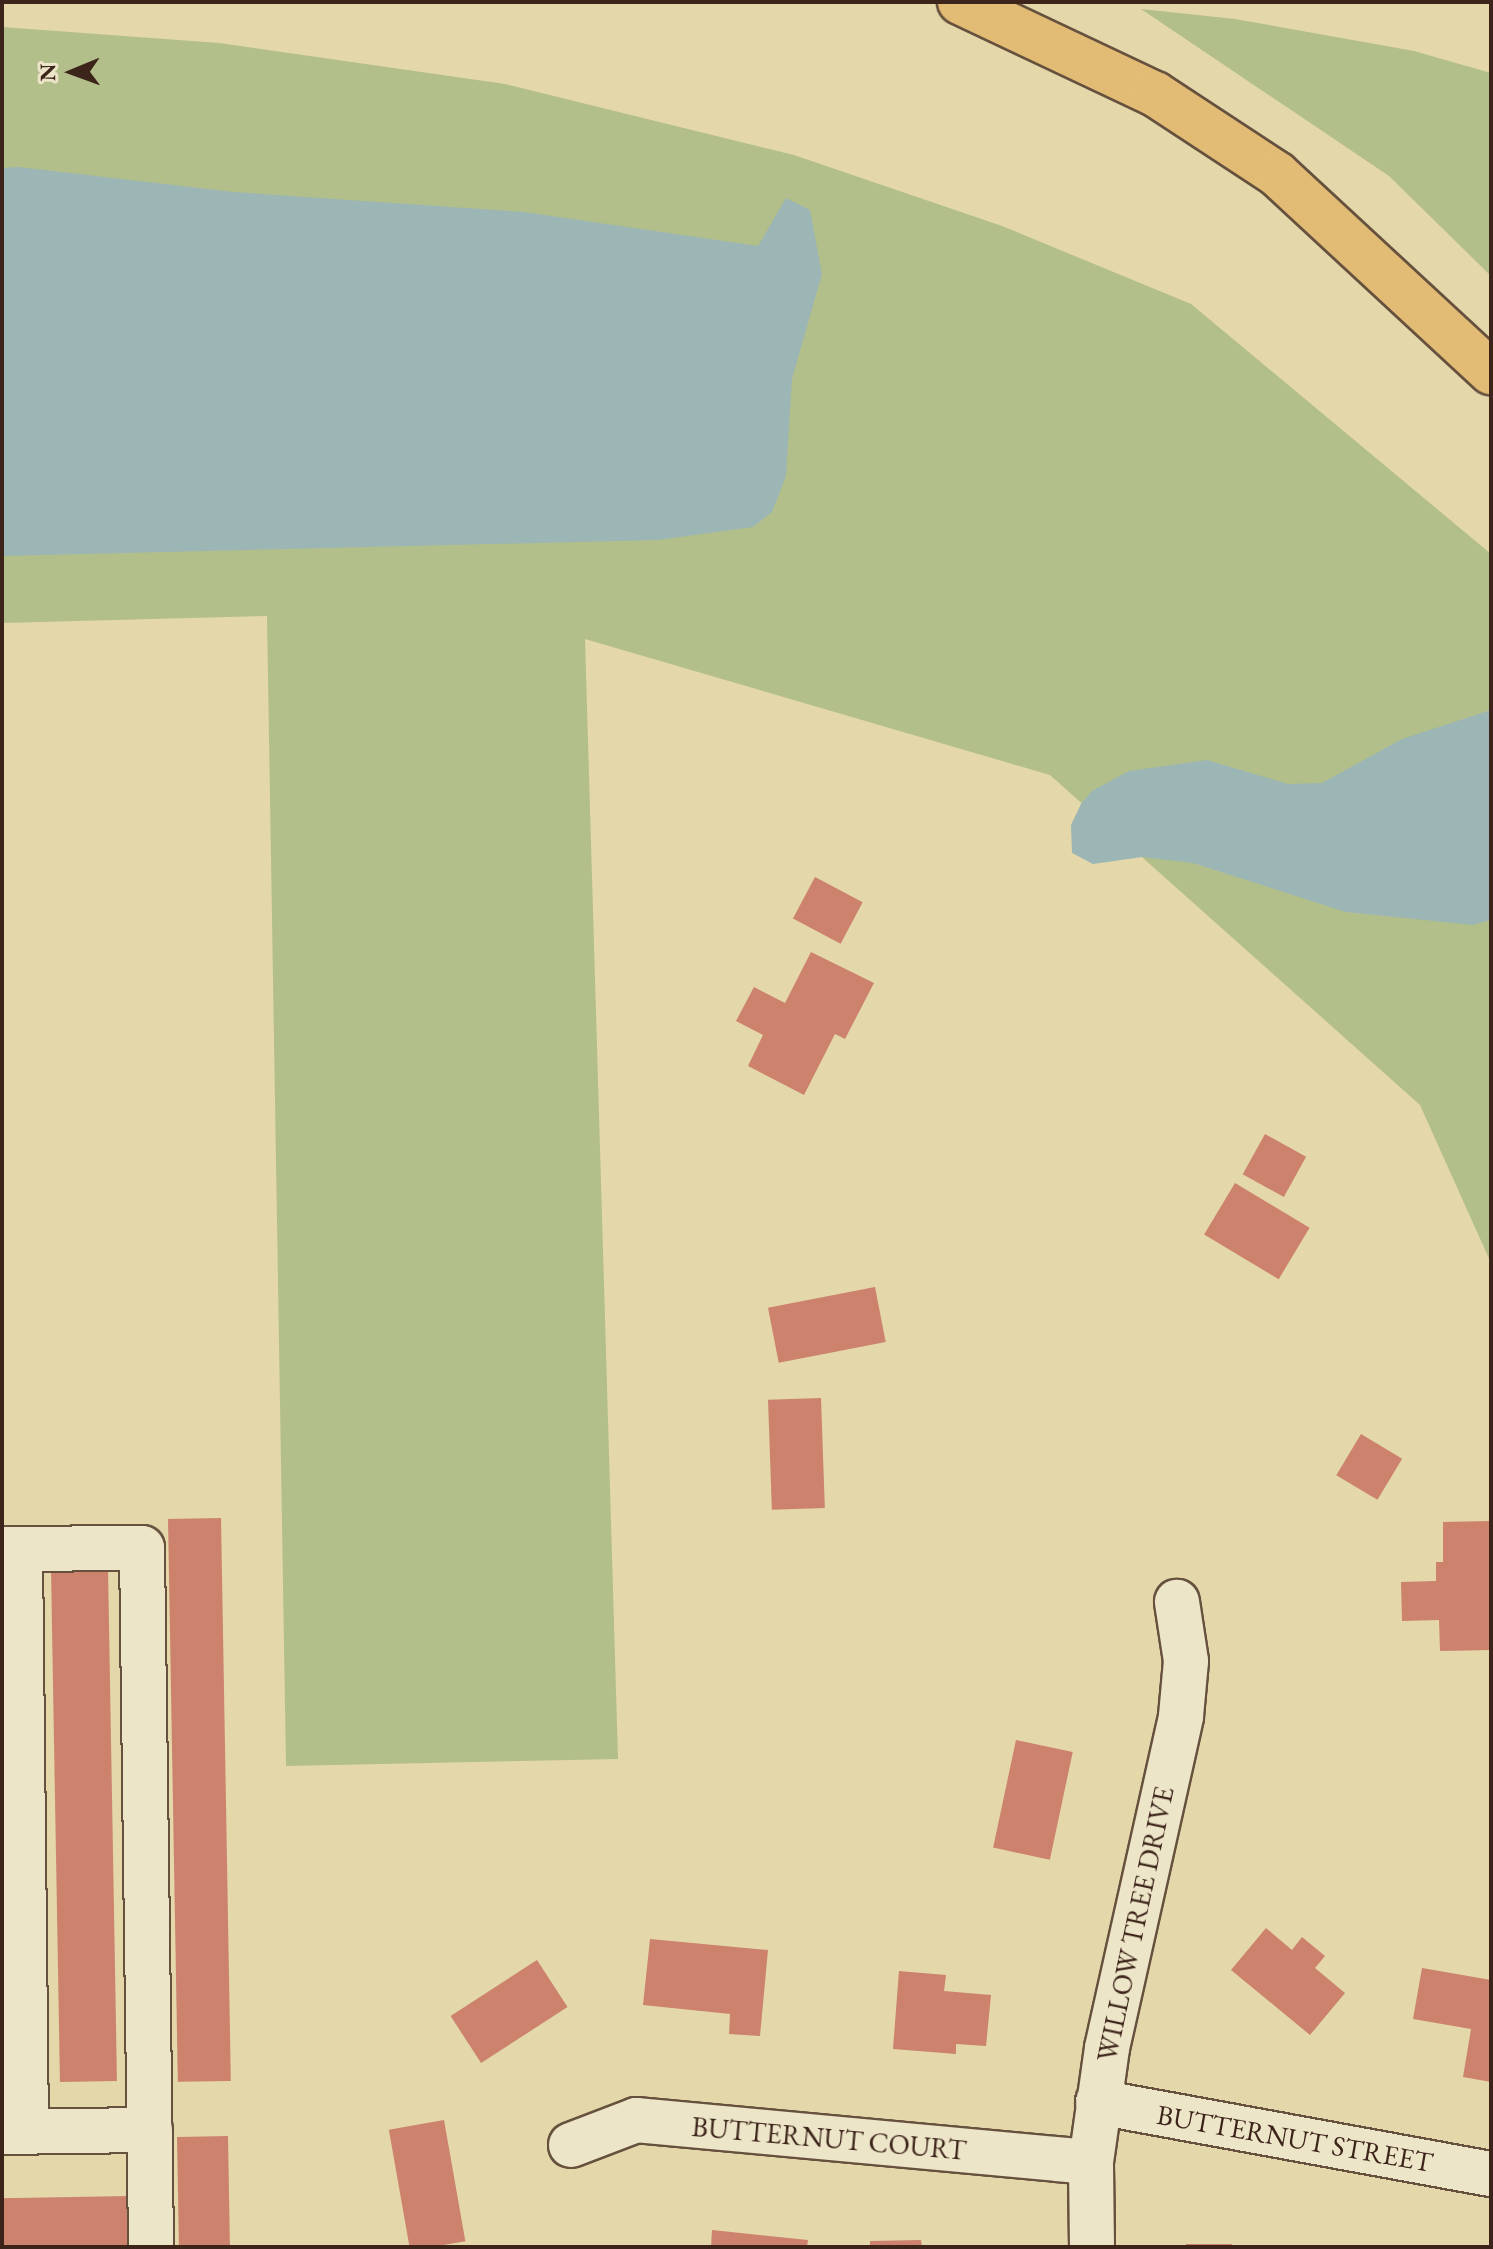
<!DOCTYPE html>
<html>
<head>
<meta charset="utf-8">
<style>
  body { margin:0 }
  #map { position:relative; width:1493px; height:2249px; overflow:hidden; background:#e4d7aa; font-family:"EB Garamond",serif }
  div>[style] { position:absolute }
  .green>* { inset:0; background:#b2bf8a }
  .water>* { inset:0; background:#9bb6b5 }
  .building>* { inset:0; background:#cc826d; transform-origin:0 0 }
  .roads { filter:drop-shadow(2px 0 #66513e) drop-shadow(-2px 0 #66513e) drop-shadow(0 2px #66513e) drop-shadow(0 -2px #66513e) }
  .minor>* { height:44px; margin:-22px; padding:0 22px; transform-origin:22px; border-radius:22px; background:#ede5c8 }
  .highway>* { height:44px; margin:-22px; padding:0 22px; transform-origin:22px; border-radius:22px; background:#e2bc75 }
  span { translate:-50% -50%; white-space:nowrap; text-align:center; line-height:1.15; -webkit-text-stroke:7px #ede5c8; paint-order:stroke }
  .street-label { font-size:28px; color:#3c241a }
  .frame { position:absolute; inset:0; border:4px solid #3c241a; pointer-events:none }
  .north { position:absolute; left:32px; top:32px; width:80px; height:80px; -webkit-text-stroke:6px #ede5c8; paint-order:stroke; rotate:269deg; font-size:22px; font-weight:700; line-height:32px; text-align:center; color:#3c241a }
  .north::after { content:''; display:block; margin:auto; width:28px; height:36px; background:#3c241a; clip-path:polygon(50% 0,100% 100%,50% 72%,0 100%) }
</style>
</head>
<body>
<div id="map">
  <div class="green">
    <div style="clip-path:polygon(1141px 9px,1235px 19px,1414px 51px,1491px 73px,1491px 276px,1389px 176px)"></div>
    <div style="clip-path:polygon(2px 27px,219px 43px,505px 84px,794px 155px,1002px 226px,1191px 304px,1491px 554px,1491px 1263px,1420px 1105px,1050px 775px,585px 639px,618px 1759px,286px 1766px,267px 616px,2px 623px)"></div>
  </div>
  <div class="water">
    <div style="clip-path:polygon(18px 167px,234px 192px,524px 212px,758px 246px,786px 198px,810px 210px,822px 274px,792px 379px,786px 476px,772px 512px,753px 527px,658px 540px,2px 556px,2px 168px)"></div>
    <div style="clip-path:polygon(1491px 710px,1491px 920px,1473px 925px,1346px 912px,1193px 863px,1142px 857px,1093px 864px,1072px 853px,1071px 825px,1081px 804px,1092px 791px,1129px 771px,1207px 760px,1288px 784px,1322px 783px,1402px 739px)"></div>
  </div>
  <div class="building">
    <div style="left:815px;top:877px;width:54px;height:47px;rotate:28deg"></div>
    <div style="clip-path:polygon(811px 952px,874px 983px,845px 1039px,835px 1034px,804px 1095px,748px 1066px,763px 1035px,736px 1021px,754px 987px,785px 1003px)"></div>
    <div style="left:1265px;top:1134px;width:47px;height:46px;rotate:29deg"></div>
    <div style="left:1235px;top:1183px;width:87px;height:60px;rotate:31deg"></div>
    <div style="left:875px;top:1287px;width:56px;height:109px;rotate:79deg"></div>
    <div style="left:821px;top:1398px;width:110px;height:53px;rotate:88deg"></div>
    <div style="left:1361px;top:1434px;width:48px;height:48px;rotate:31deg"></div>
    <div style="left:221px;top:1518px;width:563px;height:53px;rotate:89deg"></div>
    <div style="clip-path:polygon(1489px 1521px,1491px 1650px,1440px 1651px,1439px 1620px,1402px 1621px,1401px 1582px,1436px 1581px,1436px 1562px,1443px 1562px,1443px 1522px)"></div>
    <div style="left:108px;top:1568px;width:513px;height:57px;rotate:89deg"></div>
    <div style="left:1016px;top:1740px;width:58px;height:110px;rotate:12deg"></div>
    <div style="clip-path:polygon(1266px 1928px,1292px 1950px,1302px 1937px,1325px 1956px,1315px 1968px,1345px 1993px,1310px 2035px,1231px 1970px)"></div>
    <div style="clip-path:polygon(650px 1939px,768px 1950px,760px 2036px,729px 2034px,730px 2014px,643px 2005px)"></div>
    <div style="left:537px;top:1960px;width:56px;height:103px;rotate:57deg"></div>
    <div style="clip-path:polygon(1422px 1968px,1491px 1980px,1491px 2082px,1463px 2077px,1471px 2029px,1413px 2019px)"></div>
    <div style="clip-path:polygon(899px 1971px,946px 1975px,944px 1991px,991px 1995px,986px 2046px,956px 2044px,956px 2054px,893px 2049px)"></div>
    <div style="left:444px;top:2120px;width:123px;height:56px;rotate:80deg"></div>
    <div style="left:228px;top:2136px;width:111px;height:51px;rotate:89deg"></div>
    <div style="left:130px;top:2196px;width:51px;height:128px;rotate:89deg"></div>
    <div style="clip-path:polygon(712px 2230px,808px 2240px,807px 2247px,711px 2247px)"></div>
    <div style="clip-path:polygon(921px 2240px,922px 2247px,870px 2247px,870px 2241px)"></div>
    <div style="left:1186px;top:2244px;width:46px;height:3px"></div>
  </div>
  <div class="roads">
    <div class="minor">
      <div style="left:2px;top:1549px;width:140px;rotate:-0.4deg"></div>
      <div style="left:142px;top:1548px;width:699px;rotate:89.26deg"></div>
      <div style="left:20px;top:1549px;width:582px;rotate:89.41deg"></div>
      <div style="left:1098px;top:2102px;width:400px;rotate:10.4deg"></div>
      <div style="left:2px;top:2132px;width:148px;rotate:-0.8deg"></div>
      <div style="left:571px;top:2145px;width:70px;rotate:-21deg"></div>
      <div style="left:636px;top:2120px;width:457px;rotate:5.3deg"></div>
      <div style="left:1092px;top:2247px;width:85px;rotate:-90.7deg"></div>
      <div style="left:1091px;top:2162px;width:115px;rotate:-82deg"></div>
      <div style="left:1107px;top:2048px;width:340px;rotate:-77.4deg"></div>
      <div style="left:1181px;top:1716px;width:55px;rotate:-84.8deg"></div>
      <div style="left:1186px;top:1661px;width:60px;rotate:-98.7deg"></div>
    </div>
    <div class="highway">
      <div style="left:960px;top:2px;width:216px;rotate:25.3deg"></div>
      <div style="left:1155px;top:94px;width:146px;rotate:33.3deg"></div>
      <div style="left:1277px;top:174px;width:292px;rotate:42.8deg"></div>
    </div>
  </div>
  <div class="street-label">
    <span style="left:1135px;top:1924px;rotate:-78deg">WILLOW TREE DRIVE</span>
    <span style="left:829px;top:2138px;rotate:5deg">BUTTERNUT COURT</span>
    <span style="left:1295px;top:2138px;rotate:10deg">BUTTERNUT STREET</span>
  </div>
  <div class="frame"></div>
  <div class="north">N</div>
</div>
</body>
</html>
